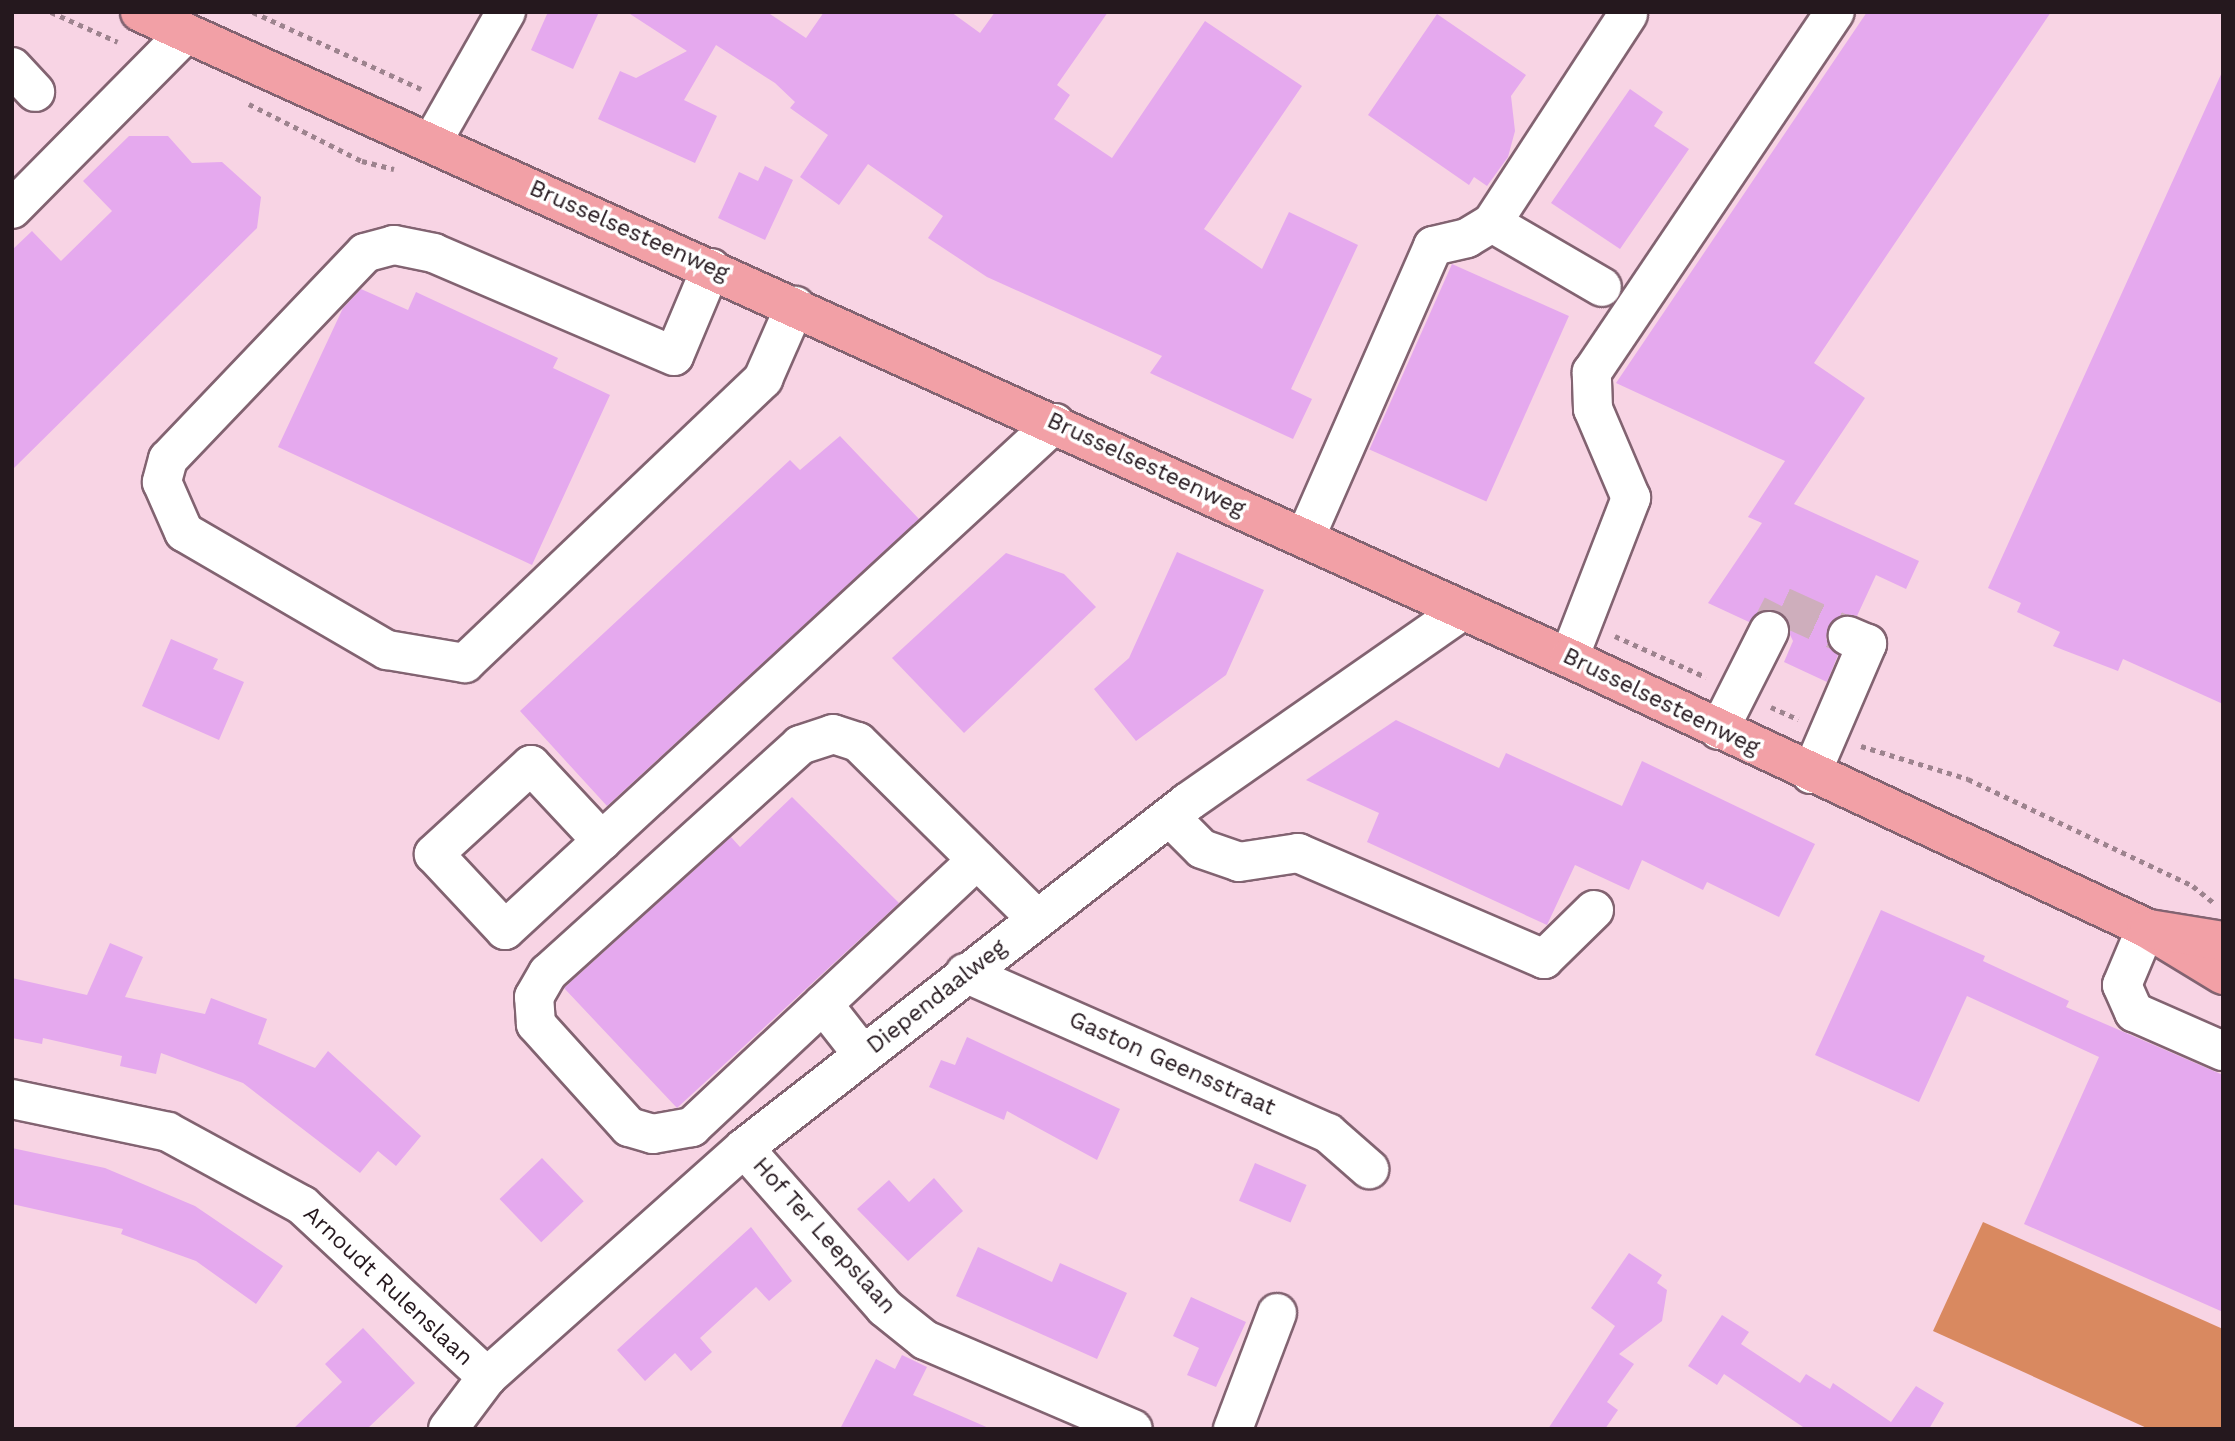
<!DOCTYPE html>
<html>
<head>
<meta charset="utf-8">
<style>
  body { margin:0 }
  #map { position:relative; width:2235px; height:1441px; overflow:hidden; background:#f8d4e4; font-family:"Work Sans",sans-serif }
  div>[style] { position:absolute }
  .forest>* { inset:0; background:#d98960 }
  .building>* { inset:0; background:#e5a9ee; transform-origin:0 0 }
  .minor-tunnel>* { height:38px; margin-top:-19px; transform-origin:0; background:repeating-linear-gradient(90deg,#ceaebc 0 38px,transparent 0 57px) }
  .path>* { height:4.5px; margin-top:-2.25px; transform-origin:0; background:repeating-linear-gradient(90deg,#9d838e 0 5px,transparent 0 10px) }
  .roads { filter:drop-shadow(2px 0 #826371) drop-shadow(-2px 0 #826371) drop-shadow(0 2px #826371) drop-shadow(0 -2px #826371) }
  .minor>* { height:38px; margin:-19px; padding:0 19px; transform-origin:19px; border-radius:19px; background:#fff }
  .major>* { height:38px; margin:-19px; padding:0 19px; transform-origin:19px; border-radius:19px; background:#f2a0a6 }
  span { translate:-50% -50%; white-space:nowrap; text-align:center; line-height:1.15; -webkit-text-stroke:7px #fff; paint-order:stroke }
  .street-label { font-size:23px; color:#25181e }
  .frame { position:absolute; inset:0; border:14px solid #25181e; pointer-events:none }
</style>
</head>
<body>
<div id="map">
  <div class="forest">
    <div style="clip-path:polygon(1983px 1222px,2223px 1329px,2223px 1429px,2149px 1429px,1933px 1331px)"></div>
  </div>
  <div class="building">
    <div style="clip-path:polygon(548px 12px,599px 12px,573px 69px,531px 50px)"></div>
    <div style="clip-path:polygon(627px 12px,767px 12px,806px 38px,824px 12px,951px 12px,980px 33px,995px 12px,1108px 12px,1057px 85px,1070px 95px,1054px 119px,1112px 158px,1205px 21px,1302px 86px,1204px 229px,1262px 269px,1289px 212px,1358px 245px,1291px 389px,1312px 399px,1293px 439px,1150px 373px,1162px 356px,987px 277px,928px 238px,943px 216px,868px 164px,839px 205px,800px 177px,828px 135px,790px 108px,795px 102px,775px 83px,716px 45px,684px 100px,717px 116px,695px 163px,598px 119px,620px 71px,636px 78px,687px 51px)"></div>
    <div style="clip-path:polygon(1867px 12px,2051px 12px,1814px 363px,1865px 398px,1794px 504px,1919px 561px,1906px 589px,1876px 575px,1857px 616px,1845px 614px,1828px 627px,1826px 639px,1838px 655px,1827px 682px,1784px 662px,1793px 641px,1779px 612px,1767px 609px,1749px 622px,1708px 603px,1762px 523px,1748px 517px,1785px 461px,1616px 383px)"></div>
    <div style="clip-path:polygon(1437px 14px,1526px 75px,1511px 96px,1515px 131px,1508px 157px,1487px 186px,1474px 177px,1469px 185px,1368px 115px)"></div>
    <div style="clip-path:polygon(2223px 70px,2223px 704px,2123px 659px,2118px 671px,2053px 646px,2060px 632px,2017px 612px,2021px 603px,1988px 588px)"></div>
    <div style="clip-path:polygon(1630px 89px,1663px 112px,1654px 126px,1689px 149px,1620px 249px,1551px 203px)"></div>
    <div style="clip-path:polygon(129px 136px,168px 136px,192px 163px,222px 162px,261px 197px,257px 228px,12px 470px,12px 250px,32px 231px,61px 261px,112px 211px,83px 181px)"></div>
    <div style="clip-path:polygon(765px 166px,793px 180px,765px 240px,718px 218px,739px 172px,758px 181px)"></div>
    <div style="left:1452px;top:264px;width:128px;height:203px;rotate:24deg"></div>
    <div style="clip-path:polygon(361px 289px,408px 310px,416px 292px,558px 358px,553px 368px,610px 395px,532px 565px,278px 447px,343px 308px)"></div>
    <div style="clip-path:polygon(840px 436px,919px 519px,607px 806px,520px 711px,790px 460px,800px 470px)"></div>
    <div style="clip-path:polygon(1177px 552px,1264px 590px,1226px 675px,1136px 741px,1094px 689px,1129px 658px)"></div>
    <div style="clip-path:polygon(1006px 553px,1064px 574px,1096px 607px,964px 733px,892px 658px)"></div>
    <div style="clip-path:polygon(171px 639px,218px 659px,213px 669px,244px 682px,219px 740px,142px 706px)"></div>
    <div style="clip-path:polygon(1396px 720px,1499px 768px,1506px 753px,1622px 806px,1642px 761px,1815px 844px,1779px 917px,1707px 882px,1703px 890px,1642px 860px,1629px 890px,1575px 865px,1547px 925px,1367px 842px,1379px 813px,1306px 780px)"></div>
    <div style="clip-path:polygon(792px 797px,899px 903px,677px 1108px,564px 988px,731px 837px,740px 847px)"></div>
    <div style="clip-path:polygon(1881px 910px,1985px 956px,1983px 961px,2069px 1001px,2066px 1007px,2223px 1075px,2223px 1312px,2024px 1224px,2099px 1057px,1967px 996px,1919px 1102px,1815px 1055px)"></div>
    <div style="clip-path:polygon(110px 943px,143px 957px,125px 997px,205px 1014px,211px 998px,267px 1019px,258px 1044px,315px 1068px,328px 1051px,421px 1136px,396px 1166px,378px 1151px,360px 1173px,243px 1083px,161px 1053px,156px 1074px,120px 1066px,122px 1056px,43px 1038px,42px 1044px,12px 1038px,12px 978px,87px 995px)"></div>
    <div style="clip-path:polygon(967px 1037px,1120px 1109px,1097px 1160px,1007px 1111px,1004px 1120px,929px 1087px,941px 1060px,955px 1065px)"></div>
    <div style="clip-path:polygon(12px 1148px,105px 1168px,195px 1206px,283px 1266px,256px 1304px,196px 1261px,121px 1234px,123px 1229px,12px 1204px)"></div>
    <div style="left:542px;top:1158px;width:60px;height:59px;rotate:46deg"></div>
    <div style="left:1255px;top:1163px;width:56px;height:41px;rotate:23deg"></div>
    <div style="clip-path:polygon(934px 1178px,963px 1211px,908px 1261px,857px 1209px,889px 1180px,909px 1202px)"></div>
    <div style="clip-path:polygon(751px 1227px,792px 1281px,769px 1301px,756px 1287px,700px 1338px,712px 1352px,691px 1371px,675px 1353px,645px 1381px,617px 1350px)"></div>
    <div style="clip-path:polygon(978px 1247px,1052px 1282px,1060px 1263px,1127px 1293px,1097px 1359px,956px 1296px)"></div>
    <div style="clip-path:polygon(1629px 1253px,1662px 1275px,1657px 1283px,1667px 1290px,1662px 1321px,1619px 1354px,1634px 1364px,1607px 1402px,1618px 1410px,1605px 1429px,1548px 1429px,1615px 1326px,1591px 1308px)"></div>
    <div style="clip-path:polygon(1191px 1297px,1246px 1322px,1216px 1387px,1187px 1375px,1199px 1348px,1173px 1336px)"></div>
    <div style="clip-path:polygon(1722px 1315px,1749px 1332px,1741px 1344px,1800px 1383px,1806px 1374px,1830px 1389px,1833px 1383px,1891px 1422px,1916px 1386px,1944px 1403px,1929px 1429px,1806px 1429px,1724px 1374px,1717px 1385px,1688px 1366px)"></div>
    <div style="clip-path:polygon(363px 1328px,415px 1383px,367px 1429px,293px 1429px,342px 1382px,325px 1364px)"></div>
    <div style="clip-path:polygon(902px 1355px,927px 1367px,913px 1395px,991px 1429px,840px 1429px,876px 1359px,895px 1369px)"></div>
  </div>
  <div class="minor-tunnel">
    <div style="left:1769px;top:631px;width:28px;rotate:-63deg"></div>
    <div style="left:1782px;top:606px;width:72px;rotate:24.4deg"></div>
  </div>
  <div class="path">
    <div style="left:51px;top:12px;width:73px;rotate:24.1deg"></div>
    <div style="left:253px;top:12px;width:185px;rotate:24.6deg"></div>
    <div style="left:249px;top:104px;width:127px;rotate:26.8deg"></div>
    <div style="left:362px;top:161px;width:33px;rotate:14deg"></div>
    <div style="left:1615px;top:636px;width:100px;rotate:24.3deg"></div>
    <div style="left:1771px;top:707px;width:30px;rotate:24deg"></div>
    <div style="left:1861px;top:746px;width:112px;rotate:17.1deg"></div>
    <div style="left:1968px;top:779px;width:249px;rotate:25.4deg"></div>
    <div style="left:2193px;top:886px;width:26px;rotate:39deg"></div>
  </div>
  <div class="roads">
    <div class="minor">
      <div style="left:12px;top:67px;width:34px;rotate:47deg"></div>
      <div style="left:432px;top:142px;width:150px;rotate:-60.4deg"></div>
      <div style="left:12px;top:209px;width:247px;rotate:-45.3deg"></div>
      <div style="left:1492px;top:223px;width:127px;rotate:30.2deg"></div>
      <div style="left:711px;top:268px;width:95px;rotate:112.8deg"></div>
      <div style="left:674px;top:356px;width:261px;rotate:-156.8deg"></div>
      <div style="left:434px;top:253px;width:41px;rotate:-168.7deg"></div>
      <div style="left:394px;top:245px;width:30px;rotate:165deg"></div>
      <div style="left:365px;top:253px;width:285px;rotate:133.7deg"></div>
      <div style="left:168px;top:459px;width:24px;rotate:105deg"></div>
      <div style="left:162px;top:482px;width:55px;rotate:66.3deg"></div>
      <div style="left:184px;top:532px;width:235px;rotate:30.2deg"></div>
      <div style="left:387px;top:650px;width:79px;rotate:9.5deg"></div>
      <div style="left:465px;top:663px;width:412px;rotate:-43.6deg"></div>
      <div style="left:763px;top:379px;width:80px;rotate:-66.3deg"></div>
      <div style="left:1305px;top:538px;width:319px;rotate:-66.3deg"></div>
      <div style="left:1433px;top:246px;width:35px;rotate:-13deg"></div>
      <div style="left:1467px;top:238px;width:29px;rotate:-31deg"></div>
      <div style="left:1492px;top:223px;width:249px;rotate:-56.9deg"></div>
      <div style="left:1569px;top:658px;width:172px;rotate:-68.8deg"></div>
      <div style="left:1631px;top:498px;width:97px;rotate:-113.1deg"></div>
      <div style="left:1593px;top:409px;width:37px;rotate:-92deg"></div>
      <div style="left:1592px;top:372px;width:434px;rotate:-56deg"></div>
      <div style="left:1719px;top:730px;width:111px;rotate:-63.2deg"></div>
      <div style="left:1811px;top:774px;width:142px;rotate:-66.7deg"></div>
      <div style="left:1867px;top:644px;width:21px;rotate:-157deg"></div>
      <div style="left:1170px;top:817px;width:45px;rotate:45deg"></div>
      <div style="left:1202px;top:849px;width:39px;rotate:19deg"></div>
      <div style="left:1239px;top:862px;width:60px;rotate:-8.7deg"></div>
      <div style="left:1298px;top:853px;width:268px;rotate:23.3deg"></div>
      <div style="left:1544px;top:959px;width:70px;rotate:-44.4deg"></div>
      <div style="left:602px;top:841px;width:104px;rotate:-133.1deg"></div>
      <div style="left:531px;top:765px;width:132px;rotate:137.5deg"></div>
      <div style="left:434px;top:854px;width:104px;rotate:46.9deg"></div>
      <div style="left:505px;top:930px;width:748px;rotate:-42.67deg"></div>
      <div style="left:977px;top:860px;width:391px;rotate:136.9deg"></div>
      <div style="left:692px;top:1127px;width:40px;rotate:170deg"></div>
      <div style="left:653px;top:1134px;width:25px;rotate:-164deg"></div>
      <div style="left:629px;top:1127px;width:139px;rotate:-132.1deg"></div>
      <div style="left:536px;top:1024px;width:27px;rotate:-94deg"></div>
      <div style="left:534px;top:997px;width:28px;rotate:-60deg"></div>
      <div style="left:548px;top:973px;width:340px;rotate:-42.1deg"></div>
      <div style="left:800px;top:745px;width:35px;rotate:-18deg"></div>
      <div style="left:833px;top:734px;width:26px;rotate:18deg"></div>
      <div style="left:858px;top:742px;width:252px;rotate:44.7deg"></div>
      <div style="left:2146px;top:928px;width:62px;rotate:112.8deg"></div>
      <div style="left:2122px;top:985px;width:30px;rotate:66deg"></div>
      <div style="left:2134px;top:1012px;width:97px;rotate:23.7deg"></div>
      <div style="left:965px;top:973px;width:397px;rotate:23.8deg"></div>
      <div style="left:1328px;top:1133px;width:55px;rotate:41.3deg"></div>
      <div style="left:823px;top:1004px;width:65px;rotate:51.9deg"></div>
      <div style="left:12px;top:1099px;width:159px;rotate:11.9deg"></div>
      <div style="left:168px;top:1132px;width:153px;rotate:28.6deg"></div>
      <div style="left:302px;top:1205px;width:253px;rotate:42.9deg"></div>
      <div style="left:744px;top:1148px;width:213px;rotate:48.6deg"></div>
      <div style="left:885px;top:1308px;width:51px;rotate:38.7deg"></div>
      <div style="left:925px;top:1340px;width:226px;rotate:23.2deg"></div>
      <div style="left:448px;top:1429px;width:65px;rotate:-53.1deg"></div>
      <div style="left:487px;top:1377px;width:344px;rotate:-41.7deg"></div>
      <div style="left:744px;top:1148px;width:563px;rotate:-37.93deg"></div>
      <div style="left:1188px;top:802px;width:335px;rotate:-34.9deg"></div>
      <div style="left:1233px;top:1429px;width:124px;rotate:-69.2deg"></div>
    </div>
    <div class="major">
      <div style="left:140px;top:12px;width:1568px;rotate:24.33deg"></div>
      <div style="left:1569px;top:658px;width:637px;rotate:25.08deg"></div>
      <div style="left:2146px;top:928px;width:90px;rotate:31.4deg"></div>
      <div style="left:2149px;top:929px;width:75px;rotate:9.2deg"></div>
    </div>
  </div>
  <div class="street-label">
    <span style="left:629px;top:231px;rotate:24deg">Brusselsesteenweg</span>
    <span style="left:1146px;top:465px;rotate:25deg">Brusselsesteenweg</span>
    <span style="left:1661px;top:702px;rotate:26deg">Brusselsesteenweg</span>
    <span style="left:937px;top:997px;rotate:-38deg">Diependaalweg</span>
    <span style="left:1172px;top:1064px;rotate:24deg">Gaston Geensstraat</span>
    <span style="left:824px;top:1236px;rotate:48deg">Hof Ter Leepslaan</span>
    <span style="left:388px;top:1286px;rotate:43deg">Arnoudt Rulenslaan</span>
  </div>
  <div class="frame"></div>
</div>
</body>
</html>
